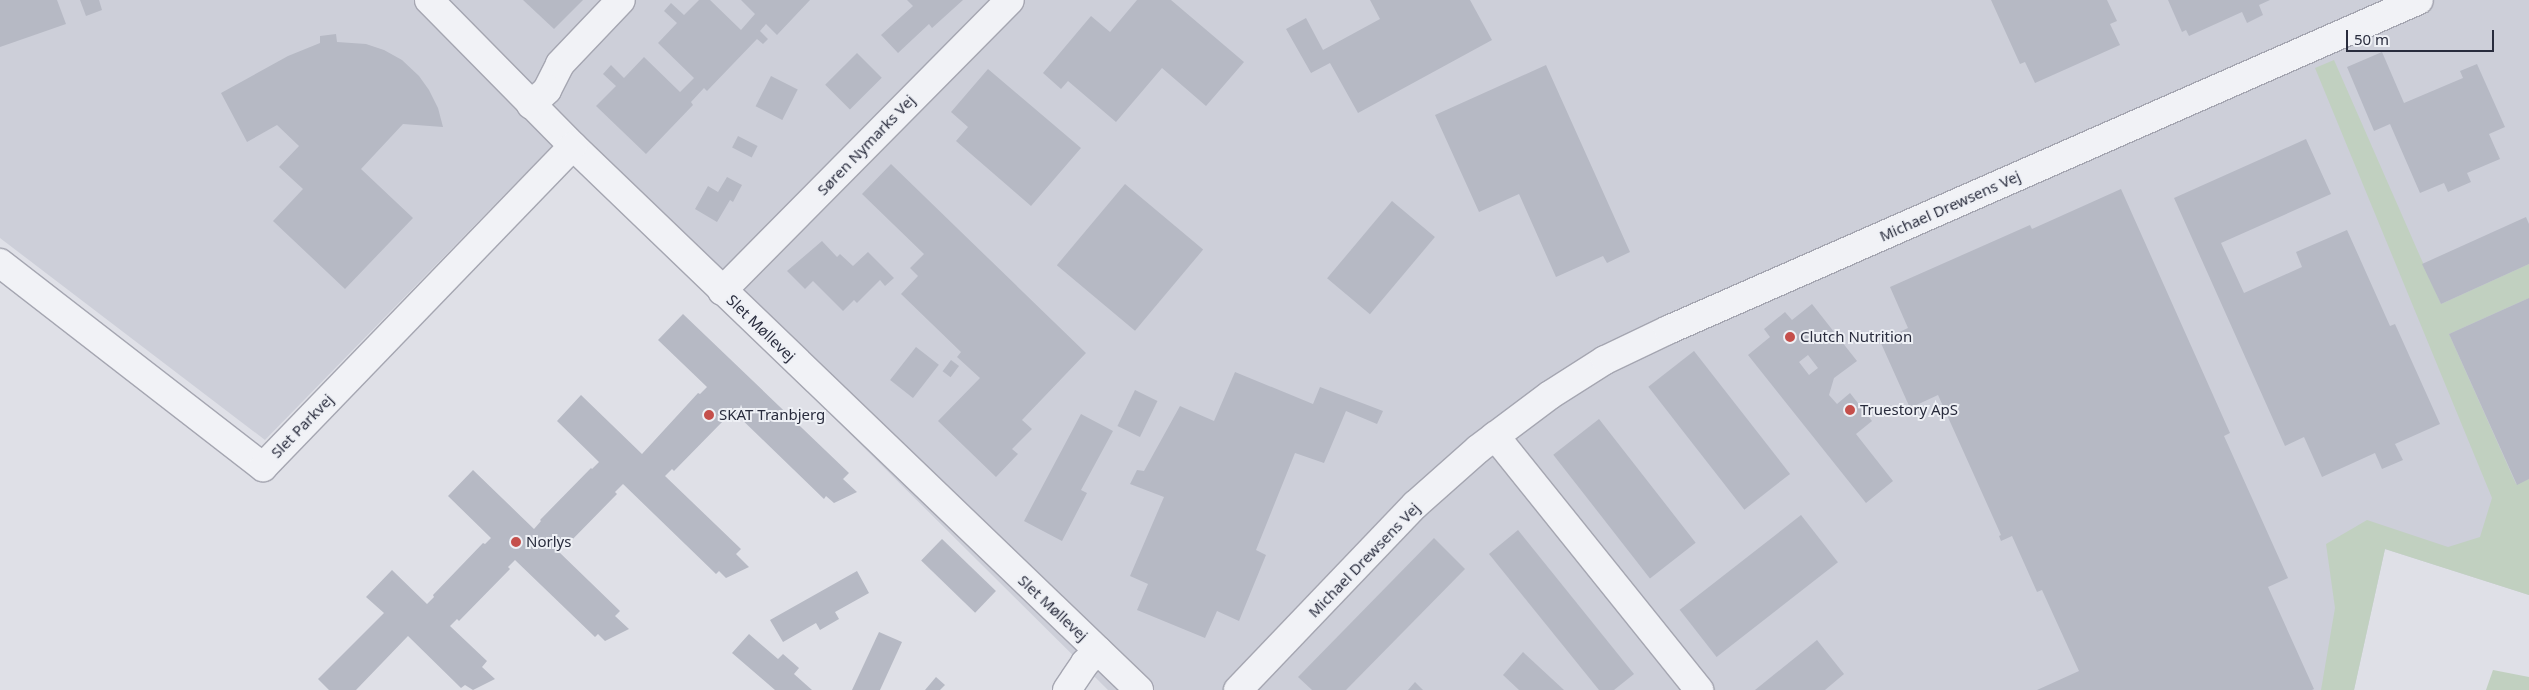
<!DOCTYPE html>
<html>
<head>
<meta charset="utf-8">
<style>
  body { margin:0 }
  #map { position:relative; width:2529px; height:690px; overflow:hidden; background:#dfe0e7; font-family:"Noto Sans",sans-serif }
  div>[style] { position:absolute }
  .built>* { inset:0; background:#cdcfd9 }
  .green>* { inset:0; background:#c1d0c0 }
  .building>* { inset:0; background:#b6b9c4; transform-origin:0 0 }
  .roads { filter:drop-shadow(1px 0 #a5a6b1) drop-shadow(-1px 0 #a5a6b1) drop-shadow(0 1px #a5a6b1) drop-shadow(0 -1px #a5a6b1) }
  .minor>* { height:28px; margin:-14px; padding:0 14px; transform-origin:14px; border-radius:14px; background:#f1f2f6 }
  .dots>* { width:14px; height:14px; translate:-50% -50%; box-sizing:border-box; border:2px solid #eef0f5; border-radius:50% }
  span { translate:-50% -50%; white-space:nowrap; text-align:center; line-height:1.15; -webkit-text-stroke:4px #eef0f5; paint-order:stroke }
  .street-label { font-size:15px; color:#292c3d }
  .poi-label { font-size:15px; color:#292c3d }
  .left { translate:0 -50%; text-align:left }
  .scale { position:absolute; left:2346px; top:30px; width:148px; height:22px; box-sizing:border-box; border:2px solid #292c3d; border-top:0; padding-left:6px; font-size:15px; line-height:18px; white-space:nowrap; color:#292c3d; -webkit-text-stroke:4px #eef0f5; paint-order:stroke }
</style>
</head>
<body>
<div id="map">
  <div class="built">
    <div style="clip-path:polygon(0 0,2529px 0,2529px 595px,2385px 549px,2354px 690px,1108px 690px,556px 142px,265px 440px,0 238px)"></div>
  </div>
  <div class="green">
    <div style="clip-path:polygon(2334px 60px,2441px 304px,2529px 264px,2529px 298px,2449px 334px,2516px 484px,2529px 479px,2529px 595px,2385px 549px,2354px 690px,2321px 690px,2335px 608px,2326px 544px,2367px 520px,2448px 547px,2480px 537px,2492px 498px,2315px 68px)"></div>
    <div style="clip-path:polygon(2493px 670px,2529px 677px,2529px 690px,2486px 690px)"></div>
  </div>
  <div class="building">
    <div style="clip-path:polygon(0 0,57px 0,66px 24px,0 47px)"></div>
    <div style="clip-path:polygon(80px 0,99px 0,102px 10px,86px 16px)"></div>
    <div style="clip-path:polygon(523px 0,583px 0,554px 29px)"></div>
    <div style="clip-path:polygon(699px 0,710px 0,741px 30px,755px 14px,741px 0,810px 0,777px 35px,766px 24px,760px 31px,768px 39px,763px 44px,757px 39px,707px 91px,704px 88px,691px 102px,693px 105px,646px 154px,596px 106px,616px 86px,603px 74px,611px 65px,624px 78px,644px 57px,680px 92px,694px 78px,658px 43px,677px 23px,664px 11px,671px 3px,684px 15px)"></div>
    <div style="clip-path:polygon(907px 0,963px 0,932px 28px,929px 24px,898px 53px,881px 35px,913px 6px)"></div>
    <div style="clip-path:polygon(1137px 0,1171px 0,1244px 62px,1206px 106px,1162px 68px,1116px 122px,1068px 81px,1061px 89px,1043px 73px,1091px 16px,1110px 32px)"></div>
    <div style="clip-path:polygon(1370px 0,1470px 0,1492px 40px,1358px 113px,1330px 63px,1311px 73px,1286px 29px,1306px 18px,1323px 50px,1380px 19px)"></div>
    <div style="clip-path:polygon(1991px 0,2107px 0,2117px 21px,2110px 24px,2120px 45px,2035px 83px,2025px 62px,2020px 64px)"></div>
    <div style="clip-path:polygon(2168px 0,2270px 0,2259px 5px,2263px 15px,2247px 23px,2242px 12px,2189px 36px,2186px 30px,2182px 32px)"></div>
    <div style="clip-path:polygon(336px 34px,337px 42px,366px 44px,384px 50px,402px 60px,419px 76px,429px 90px,438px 108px,443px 127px,403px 124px,361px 169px,413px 218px,345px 289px,273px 221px,303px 189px,279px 167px,299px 146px,277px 125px,247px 142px,221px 93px,288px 56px,320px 43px,320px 36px)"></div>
    <div style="clip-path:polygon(2382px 52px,2404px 103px,2463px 78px,2460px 71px,2477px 64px,2505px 127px,2489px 134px,2500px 159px,2467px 173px,2471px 182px,2448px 192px,2444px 183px,2420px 193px,2390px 124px,2374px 131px,2347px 67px)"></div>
    <div style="left:857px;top:53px;width:35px;height:45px;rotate:45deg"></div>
    <div style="clip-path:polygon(1546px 65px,1630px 252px,1607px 263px,1603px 256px,1556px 277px,1519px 194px,1479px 212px,1435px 115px)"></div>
    <div style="clip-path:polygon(988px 69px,1081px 148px,1031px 206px,956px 141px,968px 127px,951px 112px)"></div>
    <div style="left:771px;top:76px;width:30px;height:34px;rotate:27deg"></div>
    <div style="left:738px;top:136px;width:22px;height:13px;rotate:27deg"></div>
    <div style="clip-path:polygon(2306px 139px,2331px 194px,2221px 243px,2244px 293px,2302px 267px,2296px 252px,2347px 230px,2390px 326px,2395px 324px,2440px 424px,2395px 444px,2403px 460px,2382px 469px,2375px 453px,2322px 477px,2304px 437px,2285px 446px,2174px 198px)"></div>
    <div style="clip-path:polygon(891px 164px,1086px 353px,1022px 420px,1032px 429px,1012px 449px,1018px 454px,996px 477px,938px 421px,980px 378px,957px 357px,961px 352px,901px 294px,918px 276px,910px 268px,924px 254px,862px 194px)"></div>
    <div style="clip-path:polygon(727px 177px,742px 185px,733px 202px,730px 200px,717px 222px,695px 209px,708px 186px,718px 192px)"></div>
    <div style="left:1125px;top:184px;width:102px;height:106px;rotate:40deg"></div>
    <div style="clip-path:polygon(2121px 189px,2230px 433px,2224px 436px,2288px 578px,2268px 587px,2314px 689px,2312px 690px,2037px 690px,2079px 671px,2042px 590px,2037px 592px,2012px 536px,2001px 541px,1999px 536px,2001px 535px,1938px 395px,1910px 408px,1880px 341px,1908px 328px,1890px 287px,2030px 225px,2032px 229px)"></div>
    <div style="left:1392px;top:201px;width:56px;height:101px;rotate:40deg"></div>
    <div style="clip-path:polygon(2526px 217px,2529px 224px,2529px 264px,2441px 304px,2422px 264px)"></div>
    <div style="clip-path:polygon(822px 241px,837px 257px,840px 254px,853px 266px,868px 252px,894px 278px,885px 286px,880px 280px,857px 303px,854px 300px,843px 311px,813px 281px,805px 289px,787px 271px)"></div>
    <div style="clip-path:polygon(2529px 298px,2529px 479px,2517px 485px,2449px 334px)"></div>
    <div style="clip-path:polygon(evenodd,1812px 304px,1857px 361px,1834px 378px,1829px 395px,1837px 404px,1850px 393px,1872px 421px,1856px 434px,1893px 481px,1866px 503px,1748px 355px,1770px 337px,1764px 329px,1785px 312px,1792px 320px,1812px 304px,1808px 355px,1818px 368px,1809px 375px,1799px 362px,1808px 355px)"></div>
    <div style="clip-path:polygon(683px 314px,849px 473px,843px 479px,857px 492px,834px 503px,826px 496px,824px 499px,731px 409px,723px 417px,725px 419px,674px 471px,672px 469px,665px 476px,741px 549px,736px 554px,749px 567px,726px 578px,719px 571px,716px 574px,623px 484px,615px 492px,617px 494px,566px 546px,565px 544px,558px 551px,620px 611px,615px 616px,629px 629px,605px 641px,598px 634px,595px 637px,515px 560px,508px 567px,510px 569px,459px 621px,457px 619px,450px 626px,487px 661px,482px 667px,495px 679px,473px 690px,465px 685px,461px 688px,408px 636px,356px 690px,329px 690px,318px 679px,384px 613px,366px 597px,392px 570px,427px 604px,434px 597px,433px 595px,483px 543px,485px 544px,491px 538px,448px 496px,473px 470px,534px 529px,541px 521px,540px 520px,591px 468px,592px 469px,599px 462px,557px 421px,581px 395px,642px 454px,698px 393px,700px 394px,707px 387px,658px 340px)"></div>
    <div style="left:916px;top:347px;width:29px;height:42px;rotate:38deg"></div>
    <div style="left:1694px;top:351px;width:156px;height:58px;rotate:52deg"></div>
    <div style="left:951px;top:360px;width:10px;height:14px;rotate:37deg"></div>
    <div style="clip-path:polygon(1235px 372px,1313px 404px,1320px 387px,1383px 411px,1377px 424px,1346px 411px,1324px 463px,1295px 453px,1256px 550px,1266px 555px,1239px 621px,1217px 611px,1205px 638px,1137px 610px,1148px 584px,1130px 576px,1164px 497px,1130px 484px,1137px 470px,1144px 471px,1180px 406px,1214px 421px)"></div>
    <div style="left:1135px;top:390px;width:25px;height:40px;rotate:26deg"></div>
    <div style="clip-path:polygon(1081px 414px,1113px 431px,1081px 490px,1087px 493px,1062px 541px,1024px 521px)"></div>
    <div style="left:1599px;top:419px;width:157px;height:58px;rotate:52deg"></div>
    <div style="left:1801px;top:515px;width:60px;height:154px;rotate:52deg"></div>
    <div style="clip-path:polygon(1518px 530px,1634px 674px,1614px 690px,1599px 690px,1489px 554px)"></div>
    <div style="clip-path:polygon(1434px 538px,1465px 569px,1346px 690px,1312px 690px,1298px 677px)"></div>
    <div style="left:942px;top:539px;width:75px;height:30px;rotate:44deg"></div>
    <div style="clip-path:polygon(857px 571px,869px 593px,835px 612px,839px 619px,820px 630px,816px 623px,783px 642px,770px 620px)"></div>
    <div style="clip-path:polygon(879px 632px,902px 642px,880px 690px,852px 690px)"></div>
    <div style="clip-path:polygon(749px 634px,778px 659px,783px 654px,799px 668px,794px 674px,812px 690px,775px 690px,732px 653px)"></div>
    <div style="clip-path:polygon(1817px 640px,1844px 674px,1825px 690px,1755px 690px)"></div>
    <div style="clip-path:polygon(1523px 652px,1564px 690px,1519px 690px,1503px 675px)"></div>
    <div style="clip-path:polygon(936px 677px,945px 685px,940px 690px,925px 690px)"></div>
    <div style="clip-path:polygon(1415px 682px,1423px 690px,1408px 690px)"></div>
  </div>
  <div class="roads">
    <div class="minor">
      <div style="left:429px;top:0;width:205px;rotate:45.4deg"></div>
      <div style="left:573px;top:146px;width:785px;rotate:43.86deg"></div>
      <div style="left:531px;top:105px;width:22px;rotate:-43deg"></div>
      <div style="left:547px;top:90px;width:29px;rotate:-63deg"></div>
      <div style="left:560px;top:64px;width:88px;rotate:-46.4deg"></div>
      <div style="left:0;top:263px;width:333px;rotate:37.8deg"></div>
      <div style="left:263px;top:467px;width:446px;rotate:-46deg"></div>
      <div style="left:722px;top:291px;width:409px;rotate:-45.3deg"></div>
      <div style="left:1495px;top:436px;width:326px;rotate:51.2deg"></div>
      <div style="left:1067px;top:690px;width:32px;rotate:-56deg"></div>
      <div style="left:1085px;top:663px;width:18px;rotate:-43deg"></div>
      <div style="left:1238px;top:690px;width:256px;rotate:-46.3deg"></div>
      <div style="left:1415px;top:505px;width:84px;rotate:-41.6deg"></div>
      <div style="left:1478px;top:449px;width:90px;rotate:-36.9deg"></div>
      <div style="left:1550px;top:395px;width:65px;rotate:-32.5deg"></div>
      <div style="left:1605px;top:360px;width:70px;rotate:-25.5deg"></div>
      <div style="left:1668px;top:330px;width:820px;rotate:-23.72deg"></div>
    </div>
  </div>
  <div class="dots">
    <div style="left:1790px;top:337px;background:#c54f4b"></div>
    <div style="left:1850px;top:410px;background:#c54f4b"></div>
    <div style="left:709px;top:415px;background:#c54f4b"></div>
    <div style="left:516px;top:542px;background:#c54f4b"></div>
  </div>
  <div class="street-label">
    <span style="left:866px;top:145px;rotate:-46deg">Søren Nymarks Vej</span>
    <span style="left:1950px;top:206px;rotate:-24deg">Michael Drewsens Vej</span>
    <span style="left:761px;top:328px;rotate:44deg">Slet Møllevej</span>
    <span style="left:302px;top:426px;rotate:-46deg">Slet Parkvej</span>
    <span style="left:1364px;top:560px;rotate:-46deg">Michael Drewsens Vej</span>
    <span style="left:1053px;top:608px;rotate:43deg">Slet Møllevej</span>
  </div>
  <div class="poi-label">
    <span class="left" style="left:1800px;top:337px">Clutch Nutrition</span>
    <span class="left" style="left:1860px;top:410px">Truestory ApS</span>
    <span class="left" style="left:719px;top:415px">SKAT Tranbjerg</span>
    <span class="left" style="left:526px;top:542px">Norlys</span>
  </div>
  <div class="scale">50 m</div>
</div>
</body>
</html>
